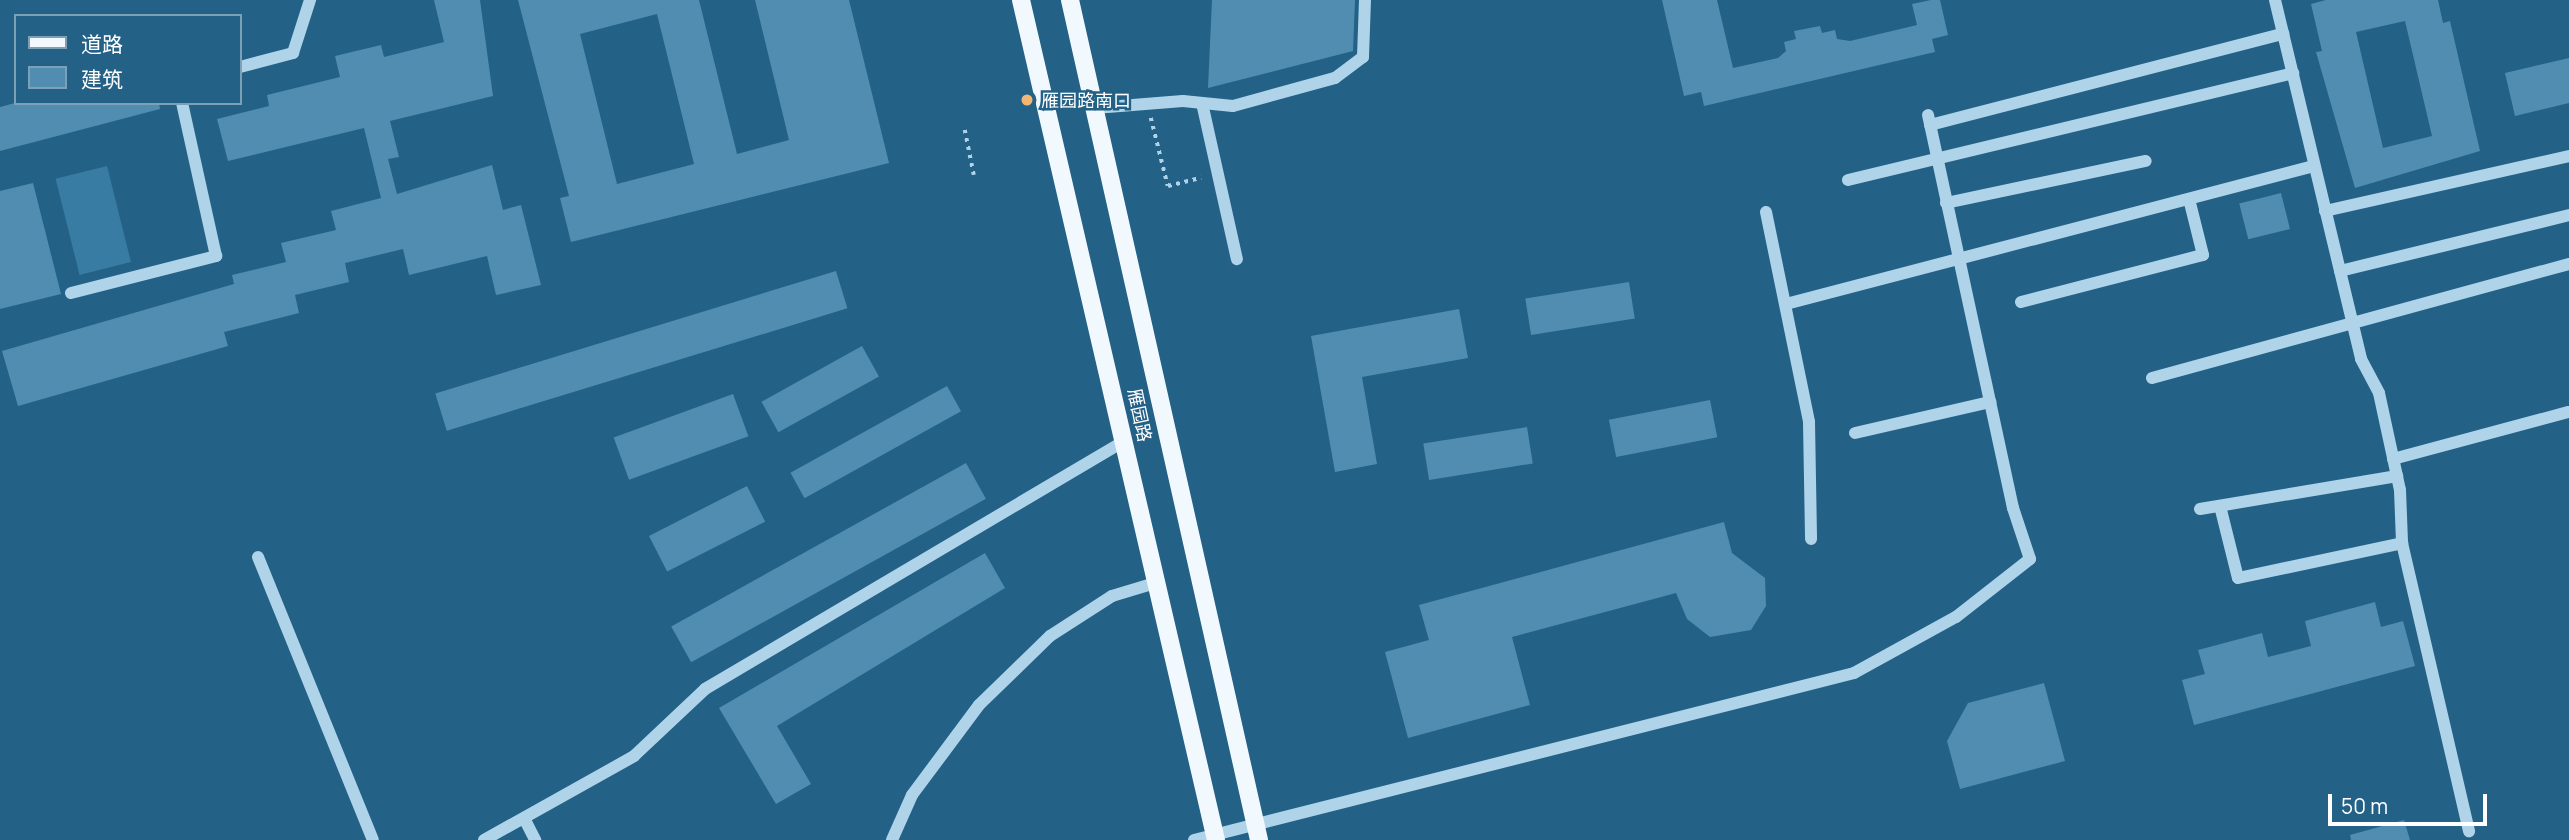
<!DOCTYPE html>
<meta charset="utf-8">
<style>
body{margin:0}
#map{position:relative;width:2569px;height:840px;overflow:hidden;background:#246187;font-family:Manrope,"Noto Sans SC",sans-serif}
div>[style]{position:absolute}
.green>*{inset:0;background:#397ca3;transform-origin:0 0}
.building>*{inset:0;background:#518db1;transform-origin:0 0}
.path>*{height:3.5px;margin-top:-1.75px;transform-origin:0;background:repeating-linear-gradient(90deg,#afd4e9 0 3.5px,transparent 0 8.5px)}
.minor>*{height:12px;margin:-6px;padding:0 6px;transform-origin:6px;border-radius:6px;background:#afd4e9}
.major>*{height:18px;margin:-9px;padding:0 9px;transform-origin:9px;border-radius:9px;background:#f2f9fe}
.dots>*{width:19px;height:19px;translate:-50% -50%;box-sizing:border-box;border:4px solid #246187;border-radius:50%}
span{translate:-50% -50%;white-space:nowrap;text-align:center;line-height:1.15;-webkit-text-stroke:5px #246187;paint-order:stroke}
.poi-label{font-size:18px;color:#fff}
.left{translate:0 -50%;text-align:left}
.street-label{font-size:18px;color:#fff}
.legend{position:absolute;left:14px;top:14px;width:228px;height:91px;box-sizing:border-box;background:#246187;border:2px solid #7ca0b7;margin:0;padding:9px 12px;list-style:none;font-size:21px;color:#fff}
.legend li{display:flex;align-items:center;gap:14px;height:35px}
.legend b{width:35px;border:2px solid #7ca0b7}
.scale{position:absolute;left:2328px;top:794px;width:159px;height:32px;box-sizing:border-box;border:4px solid #fff;border-top:0;padding-left:9px;font-size:21px;line-height:24px;white-space:nowrap;color:#fff;-webkit-text-stroke:5px #246187;paint-order:stroke}
</style>
<div id="map">
<div class="green">
<i style="left:107px;top:166px;width:99px;height:53px;rotate:76deg"></i>
</div>
<div class="building">
<i style="clip-path:polygon(434px 0,480px 0,493px 96px,390px 121px,399px 157px,388px 159px,397px 194px,492px 165px,503px 210px,521px 205px,541px 285px,496px 295px,487px 256px,409px 275px,403px 249px,345px 263px,349px 282px,295px 295px,299px 313px,224px 332px,228px 346px,18px 406px,2px 351px,234px 284px,232px 275px,286px 262px,281px 243px,336px 230px,331px 211px,381px 198px,364px 128px,228px 161px,217px 119px,269px 106px,267px 95px,340px 77px,335px 56px,381px 45px,384px 57px,444px 42px)"></i>
<i style="clip-path:polygon(evenodd,518px 0,699px 0,737px 154px,789px 140px,755px 0,849px 0,889px 163px,571px 242px,560px 198px,569px 196px,518px 0,657px 14px,694px 164px,617px 184px,580px 34px,657px 14px)"></i>
<i style="clip-path:polygon(1212px 0,1355px 0,1353px 51px,1208px 88px)"></i>
<i style="clip-path:polygon(1662px 0,1717px 0,1733px 68px,1778px 58px,1786px 51px,1784px 42px,1796px 39px,1794px 31px,1820px 26px,1822px 33px,1835px 30px,1837px 39px,1850px 41px,1917px 25px,1912px 4px,1931px 0,1940px 0,1948px 35px,1932px 39px,1935px 52px,1704px 106px,1701px 92px,1684px 96px)"></i>
<i style="clip-path:polygon(evenodd,2326px 0,2438px 0,2443px 23px,2450px 21px,2480px 151px,2355px 188px,2316px 52px,2322px 51px,2311px 4px,2326px 0,2405px 21px,2432px 136px,2383px 148px,2356px 32px,2405px 21px)"></i>
<i style="clip-path:polygon(2569px 58px,2569px 103px,2515px 116px,2505px 73px)"></i>
<i style="clip-path:polygon(15px 103px,159px 103px,160px 109px,0 151px,0 107px)"></i>
<i style="clip-path:polygon(33px 183px,61px 294px,0 309px,0 191px)"></i>
<i style="left:2281px;top:193px;width:37px;height:43px;rotate:76deg"></i>
<i style="left:836px;top:271px;width:39px;height:419px;rotate:73deg"></i>
<i style="left:1629px;top:282px;width:37px;height:105px;rotate:81deg"></i>
<i style="clip-path:polygon(1459px 309px,1468px 358px,1362px 377px,1377px 464px,1335px 472px,1311px 336px)"></i>
<i style="left:862px;top:346px;width:35px;height:115px;rotate:61deg"></i>
<i style="left:947px;top:386px;width:29px;height:179px;rotate:61deg"></i>
<i style="left:733px;top:394px;width:45px;height:127px;rotate:70deg"></i>
<i style="left:1710px;top:400px;width:38px;height:103px;rotate:79deg"></i>
<i style="left:1527px;top:427px;width:37px;height:105px;rotate:81deg"></i>
<i style="left:966px;top:463px;width:41px;height:337px;rotate:61deg"></i>
<i style="left:747px;top:486px;width:40px;height:110px;rotate:63deg"></i>
<i style="clip-path:polygon(1724px 522px,1732px 553px,1765px 578px,1766px 606px,1751px 630px,1710px 637px,1687px 619px,1676px 593px,1512px 637px,1530px 705px,1408px 738px,1385px 652px,1429px 640px,1419px 605px)"></i>
<i style="clip-path:polygon(985px 553px,1005px 588px,777px 726px,811px 784px,776px 804px,719px 708px)"></i>
<i style="clip-path:polygon(2375px 602px,2381px 627px,2403px 621px,2415px 666px,2194px 725px,2182px 680px,2205px 674px,2198px 650px,2262px 633px,2268px 657px,2292px 651px,2311px 646px,2305px 621px)"></i>
<i style="clip-path:polygon(2044px 683px,2065px 761px,1960px 789px,1947px 741px,1968px 703px)"></i>
<i style="clip-path:polygon(2404px 820px,2410px 840px,2351px 840px,2350px 835px)"></i>
</div>
<div class="path">
<i style="left:1151px;top:118px;width:70px;rotate:76deg"></i>
<i style="left:1168px;top:186px;width:34px;rotate:-14deg"></i>
<i style="left:965px;top:130px;width:46px;rotate:78.7deg"></i>
</div>
<div class="minor">
<i style="left:2275px;top:0;width:369px;rotate:76.5deg"></i>
<i style="left:2361px;top:359px;width:38px;rotate:62deg"></i>
<i style="left:2379px;top:393px;width:99px;rotate:77.8deg"></i>
<i style="left:2400px;top:490px;width:53px;rotate:87.8deg"></i>
<i style="left:2402px;top:543px;width:296px;rotate:76.9deg"></i>
<i style="left:240px;top:67px;width:55px;rotate:-14.8deg"></i>
<i style="left:293px;top:53px;width:56px;rotate:-72.2deg"></i>
<i style="left:1202px;top:103px;width:160px;rotate:77.4deg"></i>
<i style="left:1095px;top:108px;width:88px;rotate:-4.5deg"></i>
<i style="left:1183px;top:101px;width:50px;rotate:5.7deg"></i>
<i style="left:1233px;top:106px;width:106px;rotate:-15.4deg"></i>
<i style="left:1335px;top:78px;width:35px;rotate:-37deg"></i>
<i style="left:1363px;top:57px;width:57px;rotate:-88deg"></i>
<i style="left:1930px;top:125px;width:365px;rotate:-14.5deg"></i>
<i style="left:1848px;top:180px;width:458px;rotate:-13.5deg"></i>
<i style="left:1946px;top:203px;width:204px;rotate:-11.9deg"></i>
<i style="left:2325px;top:211px;width:250px;rotate:-12.7deg"></i>
<i style="left:1766px;top:212px;width:214px;rotate:78.4deg"></i>
<i style="left:1809px;top:422px;width:117px;rotate:89deg"></i>
<i style="left:2340px;top:271px;width:236px;rotate:-13.7deg"></i>
<i style="left:71px;top:293px;width:150px;rotate:-14.3deg"></i>
<i style="left:216px;top:256px;width:157px;rotate:-102.5deg"></i>
<i style="left:2021px;top:302px;width:188px;rotate:-14.5deg"></i>
<i style="left:2203px;top:255px;width:54px;rotate:-104deg"></i>
<i style="left:1786px;top:304px;width:546px;rotate:-14.65deg"></i>
<i style="left:2152px;top:378px;width:432px;rotate:-15.3deg"></i>
<i style="left:1855px;top:433px;width:139px;rotate:-12.9deg"></i>
<i style="left:2393px;top:459px;width:182px;rotate:-15deg"></i>
<i style="left:2220px;top:506px;width:74px;rotate:76deg"></i>
<i style="left:2238px;top:578px;width:168px;rotate:-12deg"></i>
<i style="left:2200px;top:509px;width:200px;rotate:-9.5deg"></i>
<i style="left:258px;top:557px;width:305px;rotate:67.9deg"></i>
<i style="left:524px;top:818px;width:25px;rotate:63deg"></i>
<i style="left:484px;top:840px;width:172px;rotate:-29.2deg"></i>
<i style="left:634px;top:756px;width:98px;rotate:-43.3deg"></i>
<i style="left:705px;top:689px;width:487px;rotate:-30.6deg"></i>
<i style="left:892px;top:840px;width:49px;rotate:-66deg"></i>
<i style="left:912px;top:795px;width:112px;rotate:-53.3deg"></i>
<i style="left:979px;top:705px;width:99px;rotate:-44.2deg"></i>
<i style="left:1050px;top:636px;width:74px;rotate:-32.8deg"></i>
<i style="left:1112px;top:596px;width:45px;rotate:-16.8deg"></i>
<i style="left:1194px;top:840px;width:681px;rotate:-14.2deg"></i>
<i style="left:1854px;top:673px;width:116px;rotate:-28.8deg"></i>
<i style="left:1956px;top:617px;width:94px;rotate:-38.1deg"></i>
<i style="left:2030px;top:559px;width:54px;rotate:-108.4deg"></i>
<i style="left:2013px;top:508px;width:402px;rotate:-102.2deg"></i>
</div>
<div class="major">
<i style="left:1021px;top:0;width:862px;rotate:76.93deg"></i>
<i style="left:1070px;top:0;width:861px;rotate:77.32deg"></i>
</div>
<div class="dots">
<i style="left:1027px;top:100px;background:#f3b773"></i>
</div>
<div class="poi-label">
<span class="left" style="left:1041px;top:100px">雁园路南口</span>
</div>
<div class="street-label">
<span style="left:1140px;top:415px;rotate:78deg">雁园路</span>
</div>
<ul class="legend">
<li><b style="height:9px;background:#f2f9fe"></b>道路</li>
<li><b style="height:19px;background:#518db1"></b>建筑</li>
</ul>
<div class="scale">50 m</div>
</div>
